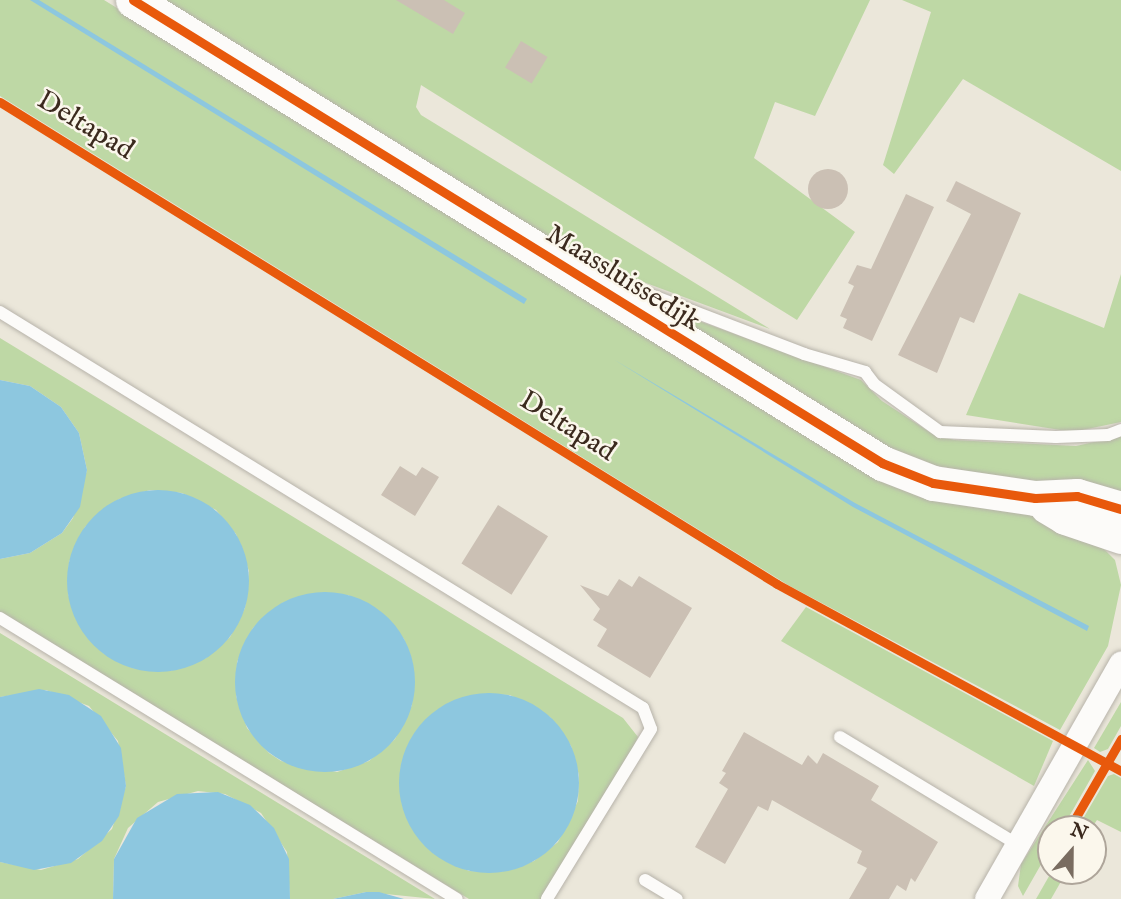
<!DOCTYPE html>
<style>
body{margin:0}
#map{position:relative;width:1121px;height:899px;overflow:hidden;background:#ebe7da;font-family:"IM FELL English",serif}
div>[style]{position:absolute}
.green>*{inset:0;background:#bed8a5}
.water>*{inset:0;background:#8dc7df}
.round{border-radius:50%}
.building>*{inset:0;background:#cbc0b4;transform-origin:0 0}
.roads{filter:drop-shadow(0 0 2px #b7b3aa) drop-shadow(0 0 2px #b7b3aa)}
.lane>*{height:12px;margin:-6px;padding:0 6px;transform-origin:6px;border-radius:6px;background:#fcfbf9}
.street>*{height:24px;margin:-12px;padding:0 12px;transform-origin:12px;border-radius:12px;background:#fcfbf9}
.secondary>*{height:35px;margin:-17.5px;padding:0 17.5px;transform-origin:17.5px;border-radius:17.5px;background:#fcfbf9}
.cycleway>*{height:9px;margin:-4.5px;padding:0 4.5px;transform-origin:4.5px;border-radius:4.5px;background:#e8590c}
span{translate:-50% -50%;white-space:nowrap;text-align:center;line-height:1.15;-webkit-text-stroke:5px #fbf7ec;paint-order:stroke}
.street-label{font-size:28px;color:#3b2a1e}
.north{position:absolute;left:1037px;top:815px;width:70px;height:70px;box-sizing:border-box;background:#fbf7ec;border:2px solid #aea59a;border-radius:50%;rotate:21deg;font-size:19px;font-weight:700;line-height:28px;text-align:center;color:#3b2a1e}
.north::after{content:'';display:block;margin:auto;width:24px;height:32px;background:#796c60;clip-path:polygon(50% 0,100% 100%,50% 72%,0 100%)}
</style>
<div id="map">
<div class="green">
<i style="clip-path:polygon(0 0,104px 0,784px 421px,993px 504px,1055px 520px,1105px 550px,1115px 560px,1121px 585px,1108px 646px,1060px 730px,788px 585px,0 96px)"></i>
<i style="clip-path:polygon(159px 0,870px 0,815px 116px,775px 102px,754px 158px,855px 232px,797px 320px,421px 85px,416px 107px,421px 115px,770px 329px,565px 253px)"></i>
<i style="clip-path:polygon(902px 0,1121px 0,1121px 171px,963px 79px,894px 174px,883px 165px,931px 12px)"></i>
<i style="clip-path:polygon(1121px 274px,1121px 422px,1073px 432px,966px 415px,1019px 293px,1104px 328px)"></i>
<i style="clip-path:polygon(655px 305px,861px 380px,882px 401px,931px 433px,954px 440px,1076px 446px,1121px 436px,1121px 500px,932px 465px,855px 435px)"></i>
<i style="clip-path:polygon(evenodd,0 338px,623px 718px,638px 737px,629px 756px,545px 899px,469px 899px,0 612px,0 559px,30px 553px,62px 533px,73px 518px,87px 470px,79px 433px,61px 407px,30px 386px,0 380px,0 338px,150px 490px,182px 493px,216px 510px,236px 534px,249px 571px,245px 608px,230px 637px,206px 658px,170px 671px,132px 668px,103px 653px,82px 629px,68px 594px,69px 562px,85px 527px,119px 499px,150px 490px,0 338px,315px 593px,348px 595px,382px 613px,404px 639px,413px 666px,412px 705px,395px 739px,369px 761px,337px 772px,281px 761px,269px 753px,247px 728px,236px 696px,237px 662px,253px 628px,282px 603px,315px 593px,0 338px,479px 694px,510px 695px,550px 717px,571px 746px,579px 775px,578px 801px,558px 842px,534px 861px,500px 872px,469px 871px,433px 853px,410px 825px,400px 791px,401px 765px,410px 741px,440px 708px,479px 694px)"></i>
<i style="clip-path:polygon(806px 607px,1053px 741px,1034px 786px,781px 641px)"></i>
<i style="clip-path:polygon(0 633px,435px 899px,366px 892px,333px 899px,290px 899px,287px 852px,261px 813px,225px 794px,198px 791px,158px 802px,128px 828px,114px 859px,113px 899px,0 899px,0 862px,41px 870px,78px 859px,112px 829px,126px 786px,118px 741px,89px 706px,46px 690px,0 697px)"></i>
<i style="clip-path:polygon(1121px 702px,1121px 726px,1108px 749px,1100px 752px,1094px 748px)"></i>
<i style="clip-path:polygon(1088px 760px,1095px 771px,1062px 829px,1051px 829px,1051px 847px,1023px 896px,1018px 886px,1021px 864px)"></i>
<i style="clip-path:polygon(1114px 774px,1121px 778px,1121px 832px,1097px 820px,1091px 829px,1077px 829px,1108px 776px)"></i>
<i style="clip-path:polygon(1052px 871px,1067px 871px,1051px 899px,1036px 899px)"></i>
</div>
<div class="water">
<i style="clip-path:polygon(30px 0,39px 0,527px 299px,524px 304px)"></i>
<i style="clip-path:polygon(613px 359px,855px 503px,1089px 626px,1087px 631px,853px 507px)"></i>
<i style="clip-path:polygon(0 380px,30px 386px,61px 407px,79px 433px,87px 470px,80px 507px,62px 533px,30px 553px,0 559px)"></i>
<i class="round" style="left:67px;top:490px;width:182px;height:182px"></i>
<i class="round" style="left:235px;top:592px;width:180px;height:180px"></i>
<i style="clip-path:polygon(39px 689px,69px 695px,101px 716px,121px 748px,126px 786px,119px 816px,102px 841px,71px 863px,34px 870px,0 862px,0 697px)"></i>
<i class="round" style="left:399px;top:693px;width:180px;height:180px"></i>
<i style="clip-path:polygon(218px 792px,250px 805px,274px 828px,289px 859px,290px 899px,113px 899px,114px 859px,137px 818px,177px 794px)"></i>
<i style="clip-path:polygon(366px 892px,379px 892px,404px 899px,333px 899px)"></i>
</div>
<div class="building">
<i style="clip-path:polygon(396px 0,444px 0,465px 13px,453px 34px)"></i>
<i style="left:521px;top:41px;width:31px;height:31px;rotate:31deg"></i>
<i class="round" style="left:808px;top:169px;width:40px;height:40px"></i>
<i style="clip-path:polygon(956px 181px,1021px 213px,974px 323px,960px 317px,937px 373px,898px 355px,971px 214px,946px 201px)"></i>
<i style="clip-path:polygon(906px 194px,934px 207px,872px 341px,843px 328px,847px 319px,840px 316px,854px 286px,848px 283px,857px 265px,871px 269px)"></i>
<i style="clip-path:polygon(400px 466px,416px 476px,422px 467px,439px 477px,415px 516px,381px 495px)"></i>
<i style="left:498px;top:505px;width:59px;height:69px;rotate:32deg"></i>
<i style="clip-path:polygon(639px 576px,692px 608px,650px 678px,597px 646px,607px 629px,593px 620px,600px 609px,580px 585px,608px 596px,619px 579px,632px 587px)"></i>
<i style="clip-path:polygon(744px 732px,802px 765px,808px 755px,817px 764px,823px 753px,879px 786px,871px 800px,938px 842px,915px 882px,911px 878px,906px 891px,897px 885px,889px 899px,849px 899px,867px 868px,857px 863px,862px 851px,772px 800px,768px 811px,758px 806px,725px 864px,695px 847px,728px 789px,719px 783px,726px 773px,722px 771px)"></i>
</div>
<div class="roads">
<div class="lane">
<i style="left:609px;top:279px;width:209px;rotate:21deg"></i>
<i style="left:804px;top:354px;width:64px;rotate:16.4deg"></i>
<i style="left:865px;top:372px;width:15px;rotate:53deg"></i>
<i style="left:874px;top:384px;width:82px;rotate:36deg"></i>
<i style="left:940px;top:432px;width:116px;rotate:2.5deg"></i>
<i style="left:1056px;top:437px;width:52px;rotate:-2.2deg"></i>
<i style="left:1108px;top:435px;width:14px;rotate:-21deg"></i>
<i style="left:0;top:312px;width:755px;rotate:31.63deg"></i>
<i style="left:643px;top:708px;width:22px;rotate:69deg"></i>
<i style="left:651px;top:729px;width:199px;rotate:121.5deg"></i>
<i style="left:0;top:618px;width:536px;rotate:31.59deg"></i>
<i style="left:840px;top:737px;width:208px;rotate:31.2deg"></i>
<i style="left:645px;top:880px;width:37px;rotate:31deg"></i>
</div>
<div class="street">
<i style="left:987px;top:899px;width:271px;rotate:-60.3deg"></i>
</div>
<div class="secondary">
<i style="left:133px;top:0;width:881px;rotate:31.72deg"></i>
<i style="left:882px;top:463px;width:55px;rotate:21.4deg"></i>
<i style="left:933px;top:483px;width:103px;rotate:8.4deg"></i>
<i style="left:1035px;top:498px;width:42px;rotate:-2.7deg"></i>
<i style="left:1077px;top:496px;width:46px;rotate:16.5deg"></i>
<i style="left:1047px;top:506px;width:21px;rotate:31deg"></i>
<i style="left:1065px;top:517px;width:59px;rotate:18.7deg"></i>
</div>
</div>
<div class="cycleway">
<i style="left:133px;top:0;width:881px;rotate:31.72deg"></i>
<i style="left:882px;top:463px;width:55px;rotate:21.4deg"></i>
<i style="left:933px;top:483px;width:103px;rotate:8.4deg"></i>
<i style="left:1035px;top:498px;width:42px;rotate:-2.7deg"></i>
<i style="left:1077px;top:496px;width:46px;rotate:16.5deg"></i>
<i style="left:0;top:102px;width:914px;rotate:31.81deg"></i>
<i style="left:777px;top:584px;width:392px;rotate:28.5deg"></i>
<i style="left:1069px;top:829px;width:104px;rotate:-60deg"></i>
</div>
<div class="street-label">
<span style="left:85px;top:126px;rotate:31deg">Deltapad</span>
<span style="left:623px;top:279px;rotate:32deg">Maassluissedijk</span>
<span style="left:567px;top:427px;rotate:32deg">Deltapad</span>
</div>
<div class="north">N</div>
</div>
